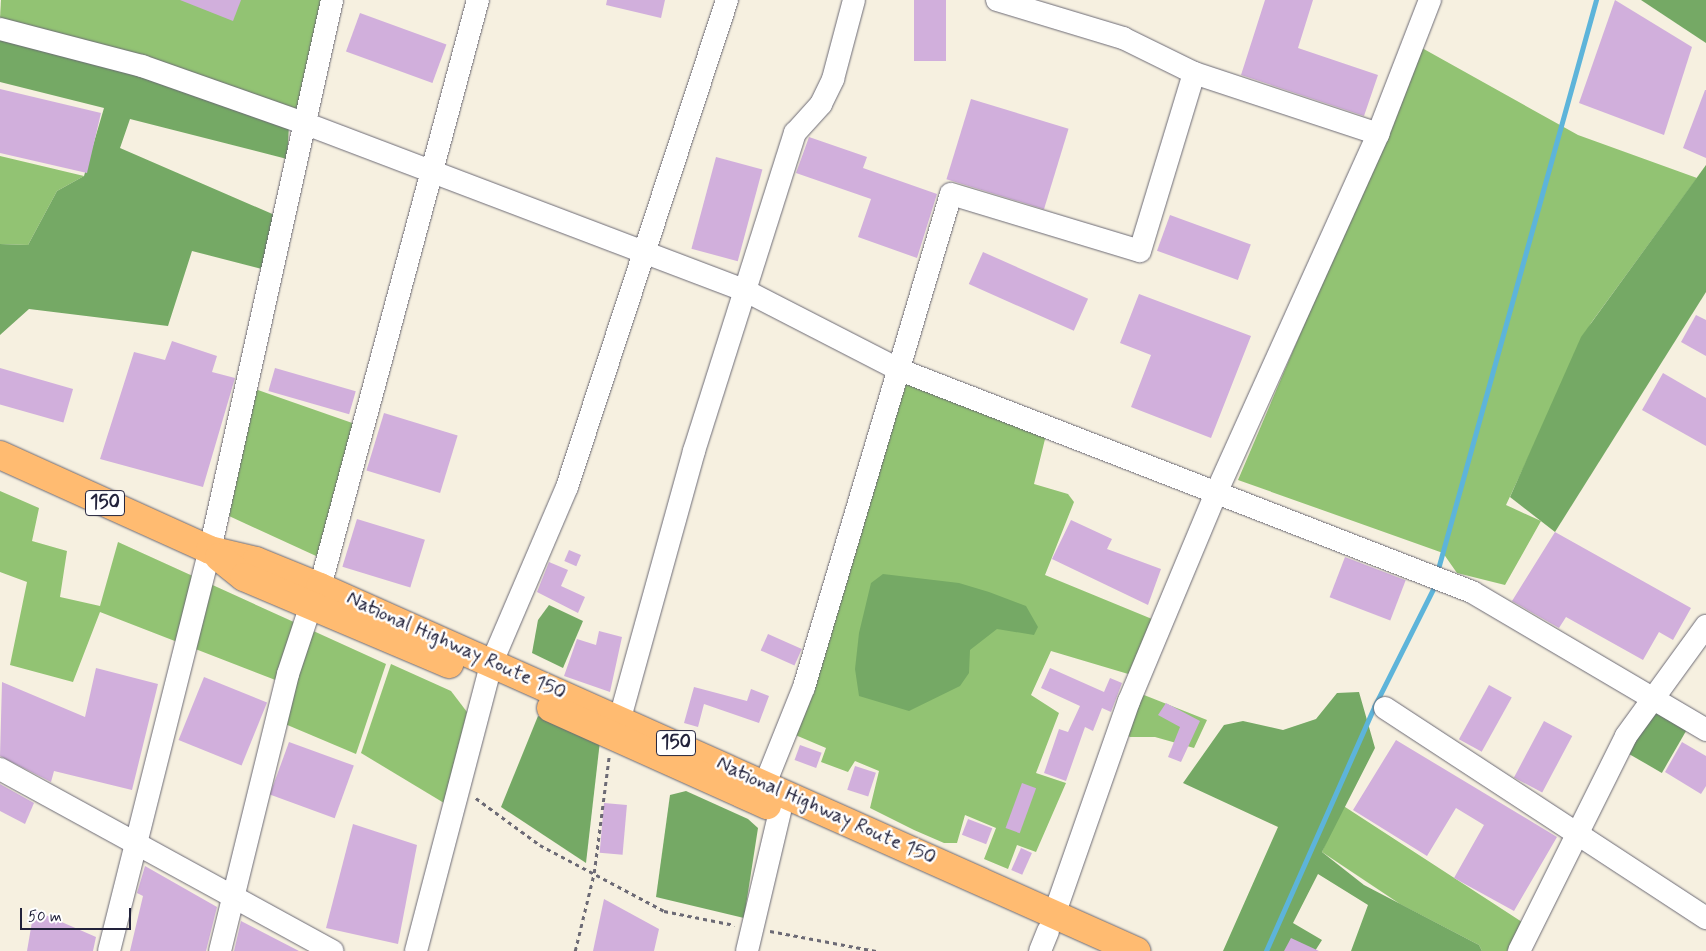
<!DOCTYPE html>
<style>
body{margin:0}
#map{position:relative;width:1706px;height:951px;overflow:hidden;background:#f6f0e0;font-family:Mynerve,sans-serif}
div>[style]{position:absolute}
.green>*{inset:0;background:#92c373}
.forest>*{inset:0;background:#75a965;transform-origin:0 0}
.stream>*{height:4.5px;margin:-2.25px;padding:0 2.25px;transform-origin:2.25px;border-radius:2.25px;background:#5db4da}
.building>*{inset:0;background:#d1afdc;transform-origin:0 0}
.path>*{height:2.5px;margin-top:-1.25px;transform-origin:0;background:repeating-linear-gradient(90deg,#6c6a75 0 4px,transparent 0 8px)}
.roads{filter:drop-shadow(0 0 1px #6c6a75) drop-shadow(0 0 1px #6c6a75)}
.minor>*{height:22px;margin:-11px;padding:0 11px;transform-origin:11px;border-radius:11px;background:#fff}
.highway>*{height:28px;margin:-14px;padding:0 14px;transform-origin:14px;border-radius:14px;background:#ffbb71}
span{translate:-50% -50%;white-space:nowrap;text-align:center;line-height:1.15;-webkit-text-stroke:5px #fff;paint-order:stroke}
.shield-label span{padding:1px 4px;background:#fff;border:1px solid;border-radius:4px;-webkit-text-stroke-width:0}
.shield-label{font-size:19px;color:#22223b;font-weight:700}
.street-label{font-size:20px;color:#22223b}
.scale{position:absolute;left:20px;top:908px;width:111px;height:22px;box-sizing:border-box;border:2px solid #22223b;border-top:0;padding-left:6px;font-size:15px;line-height:18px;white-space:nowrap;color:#22223b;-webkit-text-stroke:4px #fff;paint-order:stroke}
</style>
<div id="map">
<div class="green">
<i style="clip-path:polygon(1px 0,325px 0,299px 110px,0 18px)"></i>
<i style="clip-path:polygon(1422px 48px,1578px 135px,1697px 178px,1591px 323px,1506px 505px,1541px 521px,1505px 585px,1457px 573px,1443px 553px,1238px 480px)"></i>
<i style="clip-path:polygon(0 156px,84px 176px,57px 191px,28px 245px,0 244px)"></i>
<i style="clip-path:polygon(907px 381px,1046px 435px,1034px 484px,1068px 494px,1074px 502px,1045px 575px,1152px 619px,1135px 676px,1051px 651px,1031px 695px,1059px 713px,1036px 773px,1066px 783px,1036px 852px,1017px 845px,1008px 869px,984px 859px,996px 828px,965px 815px,957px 843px,944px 843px,914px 830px,870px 808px,879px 771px,855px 761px,848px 772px,821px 762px,826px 748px,793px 734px)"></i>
<i style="clip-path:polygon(255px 389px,358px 425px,327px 561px,229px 516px)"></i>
<i style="clip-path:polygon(0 491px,39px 508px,32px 541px,67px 551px,60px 597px,100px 606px,118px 542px,296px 623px,278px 681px,100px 612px,73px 682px,10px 665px,27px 582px,0 572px)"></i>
<i style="clip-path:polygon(309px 629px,386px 664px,356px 754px,285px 724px)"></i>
<i style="clip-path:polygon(391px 664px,451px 691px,467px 712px,444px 803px,361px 753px)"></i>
<i style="clip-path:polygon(1139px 693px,1207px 720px,1194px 748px,1155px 737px,1130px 737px,1123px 732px)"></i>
<i style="clip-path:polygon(1342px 805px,1522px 922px,1507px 951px,1482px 951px,1479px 945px,1400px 904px,1322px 852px)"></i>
</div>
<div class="forest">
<i style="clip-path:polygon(1641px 0,1706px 0,1706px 43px)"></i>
<i style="clip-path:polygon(0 34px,136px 70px,289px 126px,287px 159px,130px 119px,120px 148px,277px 216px,266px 270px,192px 251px,168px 326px,29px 309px,0 335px,0 244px,28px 245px,57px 191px,84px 176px,104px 108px,0 82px)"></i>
<i style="clip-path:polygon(1706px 165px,1706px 292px,1555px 532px,1510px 497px,1581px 337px)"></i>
<i style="clip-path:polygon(883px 574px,959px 583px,989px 592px,1026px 606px,1038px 627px,1034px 635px,997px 629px,970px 650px,969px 673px,960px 686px,909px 711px,859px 696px,855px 669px,859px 633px,871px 583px)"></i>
<i style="clip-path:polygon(549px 605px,583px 621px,563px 668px,532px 653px,538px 620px)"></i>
<i style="clip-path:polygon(1359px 692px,1375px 748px,1322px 852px,1364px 885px,1479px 945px,1482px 951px,1351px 951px,1368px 905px,1318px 874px,1293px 923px,1322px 940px,1315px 951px,1223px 951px,1278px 827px,1183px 783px,1224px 725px,1243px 721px,1283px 730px,1316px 719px,1337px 693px)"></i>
<i style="left:1652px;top:706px;width:42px;height:53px;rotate:30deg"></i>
<i style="clip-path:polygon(538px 716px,600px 741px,586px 863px,501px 807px)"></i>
<i style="clip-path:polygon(686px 791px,748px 819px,758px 828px,744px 918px,656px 897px,670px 795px)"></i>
</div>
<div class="stream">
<i style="left:1438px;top:569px;width:591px;rotate:-74.48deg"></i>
<i style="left:1266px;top:951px;width:267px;rotate:-66.1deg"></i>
<i style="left:1374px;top:707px;width:134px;rotate:-63.4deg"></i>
</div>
<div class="building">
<i style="clip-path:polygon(180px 0,241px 0,233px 21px)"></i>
<i style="clip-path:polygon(607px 0,665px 0,661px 18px,606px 5px)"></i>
<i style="left:914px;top:0;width:32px;height:61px"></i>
<i style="clip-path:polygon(1265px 0,1313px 0,1298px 48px,1378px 75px,1364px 116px,1241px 75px)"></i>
<i style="clip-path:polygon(1615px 0,1692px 47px,1664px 135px,1579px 103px)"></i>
<i style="left:360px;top:13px;width:92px;height:41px;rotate:20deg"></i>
<i style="clip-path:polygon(0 89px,101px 113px,87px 173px,0 153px)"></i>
<i style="clip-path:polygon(1705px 90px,1706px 90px,1706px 158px,1683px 148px)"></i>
<i style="left:971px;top:99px;width:102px;height:84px;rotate:17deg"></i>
<i style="clip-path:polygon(809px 137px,867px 157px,863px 168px,937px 194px,917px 258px,858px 237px,871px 199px,796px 173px)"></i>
<i style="left:716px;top:157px;width:48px;height:95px;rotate:15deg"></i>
<i style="left:1170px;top:215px;width:86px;height:38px;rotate:20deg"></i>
<i style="left:983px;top:252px;width:115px;height:35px;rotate:24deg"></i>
<i style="clip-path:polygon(1139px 294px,1251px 336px,1211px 438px,1131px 407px,1151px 355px,1120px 343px)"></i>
<i style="clip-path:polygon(1696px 315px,1706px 320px,1706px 356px,1681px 342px)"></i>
<i style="clip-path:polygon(172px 341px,217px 356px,212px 372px,235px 378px,203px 487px,100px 459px,134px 352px,165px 360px)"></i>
<i style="left:0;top:368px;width:76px;height:35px;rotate:16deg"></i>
<i style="left:275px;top:368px;width:84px;height:24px;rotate:16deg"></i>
<i style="clip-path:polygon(1663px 373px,1706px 398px,1706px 446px,1642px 410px)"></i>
<i style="left:384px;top:413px;width:77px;height:60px;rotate:17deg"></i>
<i style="left:357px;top:519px;width:71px;height:50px;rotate:17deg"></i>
<i style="clip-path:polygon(1071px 520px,1112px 539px,1107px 549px,1161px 569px,1148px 605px,1052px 559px)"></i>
<i style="clip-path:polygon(1555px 532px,1691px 608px,1673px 640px,1659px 632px,1643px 660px,1566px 617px,1559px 628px,1512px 601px)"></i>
<i style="left:569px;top:550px;width:13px;height:12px;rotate:23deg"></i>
<i style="left:1345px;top:557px;width:65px;height:43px;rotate:21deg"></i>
<i style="clip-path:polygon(549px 562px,568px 570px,561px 586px,585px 597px,578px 613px,537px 592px)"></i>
<i style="clip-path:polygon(599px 631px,622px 637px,610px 692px,564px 676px,577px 639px,596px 645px)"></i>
<i style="left:768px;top:634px;width:37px;height:18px;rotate:24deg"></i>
<i style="clip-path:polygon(96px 668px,158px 684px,132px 790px,54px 771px,51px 782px,0 756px,2px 682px,85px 717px)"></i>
<i style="clip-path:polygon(1050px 668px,1104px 692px,1110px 678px,1122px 683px,1111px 712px,1102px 708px,1093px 731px,1085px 727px,1066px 781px,1044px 773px,1059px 729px,1068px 732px,1080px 706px,1041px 688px)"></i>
<i style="left:204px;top:677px;width:68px;height:68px;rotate:22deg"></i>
<i style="left:1489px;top:685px;width:26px;height:62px;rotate:29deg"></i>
<i style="clip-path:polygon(694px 687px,747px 701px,751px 689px,769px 696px,759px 723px,704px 704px,698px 727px,684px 723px)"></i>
<i style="clip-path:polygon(1166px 703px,1200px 721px,1181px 762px,1168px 757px,1180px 727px,1158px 715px)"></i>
<i style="left:1544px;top:721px;width:32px;height:64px;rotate:28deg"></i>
<i style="clip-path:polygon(1396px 740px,1557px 837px,1514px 911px,1454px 878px,1484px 825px,1456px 808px,1427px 856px,1353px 810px)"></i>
<i style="left:289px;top:742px;width:69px;height:56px;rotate:20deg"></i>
<i style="clip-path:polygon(1682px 742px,1706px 756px,1706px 786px,1701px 794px,1665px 772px)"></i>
<i style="left:800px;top:745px;width:23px;height:16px;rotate:20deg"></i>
<i style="left:855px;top:766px;width:22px;height:25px;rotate:18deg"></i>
<i style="left:1022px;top:783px;width:15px;height:48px;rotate:20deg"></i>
<i style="clip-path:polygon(0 784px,34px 803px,25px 824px,0 811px)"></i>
<i style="left:604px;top:803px;width:23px;height:50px;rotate:5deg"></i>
<i style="left:968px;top:819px;width:26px;height:17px;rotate:21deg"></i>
<i style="clip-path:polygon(353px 824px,417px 845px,398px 944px,326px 928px)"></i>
<i style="left:1021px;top:848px;width:12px;height:24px;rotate:24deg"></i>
<i style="clip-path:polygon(145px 866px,217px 907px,206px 951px,130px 951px,143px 896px,137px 893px)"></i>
<i style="clip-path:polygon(604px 899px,659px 929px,654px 951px,593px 951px)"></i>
<i style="clip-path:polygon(34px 910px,96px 937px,93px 951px,27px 951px)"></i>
<i style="clip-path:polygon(241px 921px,299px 951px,234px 951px)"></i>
<i style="clip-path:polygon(1291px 938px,1319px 951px,1284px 951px)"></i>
</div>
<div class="path">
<i style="left:476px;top:798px;width:79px;rotate:36.3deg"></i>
<i style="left:540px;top:845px;width:140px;rotate:28deg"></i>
<i style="left:664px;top:911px;width:72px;rotate:11.2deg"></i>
<i style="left:770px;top:931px;width:108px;rotate:10.7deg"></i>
<i style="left:575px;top:951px;width:80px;rotate:-76.3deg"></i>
<i style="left:594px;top:873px;width:118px;rotate:-82.7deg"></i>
</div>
<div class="roads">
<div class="minor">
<i style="left:997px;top:0;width:132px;rotate:16.8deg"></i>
<i style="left:1123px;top:38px;width:79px;rotate:26.2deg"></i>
<i style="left:1194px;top:73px;width:194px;rotate:18.3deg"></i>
<i style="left:0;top:29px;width:147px;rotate:14.6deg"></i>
<i style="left:142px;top:66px;width:172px;rotate:19.4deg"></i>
<i style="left:304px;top:123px;width:473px;rotate:20.8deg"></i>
<i style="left:746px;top:291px;width:173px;rotate:27.2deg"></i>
<i style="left:900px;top:370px;width:614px;rotate:21.21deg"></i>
<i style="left:1472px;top:592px;width:272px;rotate:30.5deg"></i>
<i style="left:320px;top:587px;width:608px;rotate:-74.94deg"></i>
<i style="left:1385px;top:708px;width:384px;rotate:33.2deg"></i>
<i style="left:620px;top:718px;width:277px;rotate:-74.5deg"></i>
<i style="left:694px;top:451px;width:334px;rotate:-72.4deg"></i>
<i style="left:795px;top:133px;width:39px;rotate:-48deg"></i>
<i style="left:821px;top:104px;width:28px;rotate:-64deg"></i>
<i style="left:833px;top:79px;width:82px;rotate:-75.1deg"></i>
<i style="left:0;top:769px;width:379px;rotate:28.7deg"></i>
<i style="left:765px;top:784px;width:105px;rotate:-68.1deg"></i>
<i style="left:804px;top:687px;width:514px;rotate:-73.4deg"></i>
<i style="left:951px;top:194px;width:197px;rotate:16.8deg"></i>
<i style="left:1140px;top:251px;width:186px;rotate:-73.1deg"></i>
<i style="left:1054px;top:915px;width:227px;rotate:-70.7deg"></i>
<i style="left:1129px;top:701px;width:228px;rotate:-67.3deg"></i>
<i style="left:1217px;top:491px;width:392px;rotate:-65.7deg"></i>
<i style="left:1378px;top:134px;width:144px;rotate:-68.8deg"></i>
<i style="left:109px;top:951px;width:414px;rotate:-75.9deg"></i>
<i style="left:210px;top:550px;width:563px;rotate:-77.49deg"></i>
<i style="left:220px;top:951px;width:285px;rotate:-76.2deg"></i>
<i style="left:288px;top:674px;width:73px;rotate:-71.6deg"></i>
<i style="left:416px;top:951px;width:299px;rotate:-75.3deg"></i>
<i style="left:492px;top:662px;width:190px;rotate:-66.8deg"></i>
<i style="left:567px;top:487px;width:513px;rotate:-71.81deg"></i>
<i style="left:747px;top:951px;width:144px;rotate:-76.7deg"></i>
<i style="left:1040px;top:951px;width:22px;rotate:-68deg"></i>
<i style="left:1519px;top:951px;width:240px;rotate:-63.5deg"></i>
<i style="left:1626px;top:736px;width:136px;rotate:-54deg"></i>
</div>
<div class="highway">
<i style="left:0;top:455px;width:230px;rotate:24.3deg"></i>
<i style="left:210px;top:550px;width:47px;rotate:13.4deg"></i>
<i style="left:256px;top:561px;width:69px;rotate:22.1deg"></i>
<i style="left:320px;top:587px;width:894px;rotate:24.04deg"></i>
<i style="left:219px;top:557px;width:32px;rotate:39deg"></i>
<i style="left:244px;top:577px;width:223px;rotate:23deg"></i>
<i style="left:551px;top:708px;width:237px;rotate:24.2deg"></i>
</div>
</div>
<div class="shield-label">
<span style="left:105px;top:503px">150</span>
<span style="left:676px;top:743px">150</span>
</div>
<div class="street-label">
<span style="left:456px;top:646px;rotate:24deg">National Highway Route 150</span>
<span style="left:826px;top:811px;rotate:24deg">National Highway Route 150</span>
</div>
<div class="scale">50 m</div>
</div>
